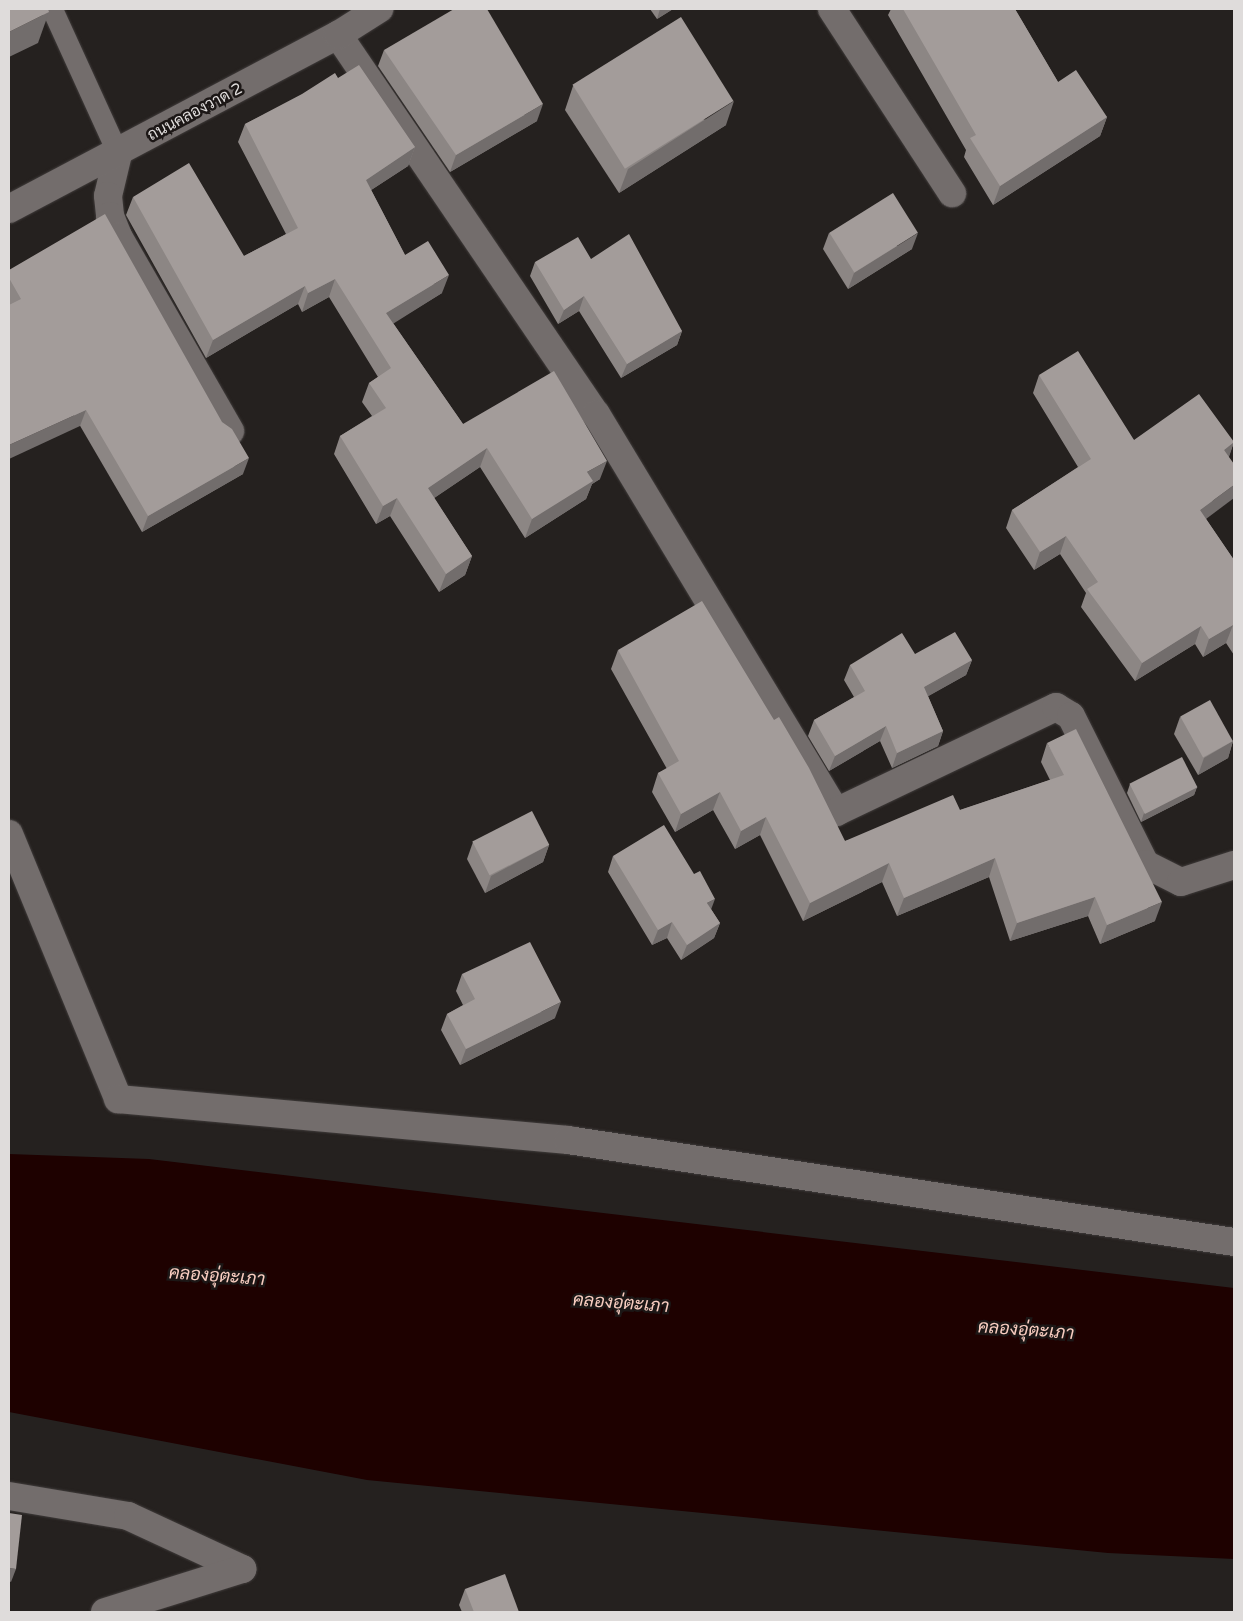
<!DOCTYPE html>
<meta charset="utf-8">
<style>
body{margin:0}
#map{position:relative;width:1243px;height:1621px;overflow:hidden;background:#25211f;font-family:"Varela Round",Sarabun,sans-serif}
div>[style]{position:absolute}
.water>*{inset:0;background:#1e0100}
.roads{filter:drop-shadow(0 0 1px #403c3b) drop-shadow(0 0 1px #403c3b)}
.service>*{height:21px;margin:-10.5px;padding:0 10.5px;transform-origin:10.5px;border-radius:10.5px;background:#736d6c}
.minor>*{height:28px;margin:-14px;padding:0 14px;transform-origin:14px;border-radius:14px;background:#736d6c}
.tertiary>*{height:28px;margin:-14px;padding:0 14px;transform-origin:14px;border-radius:14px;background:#736d6c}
.wall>*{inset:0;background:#8c8684}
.shaded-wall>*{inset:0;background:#726d6c}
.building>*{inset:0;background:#a39c9a;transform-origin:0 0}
span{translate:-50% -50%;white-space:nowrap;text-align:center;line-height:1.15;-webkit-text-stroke:5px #1c1716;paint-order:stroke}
.street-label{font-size:16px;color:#dfdcdb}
.water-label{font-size:18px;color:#f8cdc0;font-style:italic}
.frame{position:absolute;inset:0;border:10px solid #dfdcdb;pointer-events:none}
</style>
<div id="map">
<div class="water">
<i style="clip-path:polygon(9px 1154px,149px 1159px,1234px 1288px,1234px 1559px,1108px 1553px,367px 1480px,9px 1412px)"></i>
</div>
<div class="roads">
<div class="service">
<i style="left:52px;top:9px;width:159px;rotate:65.5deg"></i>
</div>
<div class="minor">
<i style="left:832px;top:9px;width:220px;rotate:56.9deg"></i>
<i style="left:338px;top:35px;width:458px;rotate:55.8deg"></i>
<i style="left:596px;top:414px;width:465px;rotate:58.9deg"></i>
<i style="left:836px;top:812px;width:244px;rotate:-25.5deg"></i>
<i style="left:1056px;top:707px;width:17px;rotate:31deg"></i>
<i style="left:1071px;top:716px;width:165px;rotate:63.4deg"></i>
<i style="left:1145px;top:864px;width:40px;rotate:26.6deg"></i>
<i style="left:1181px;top:882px;width:56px;rotate:-17.8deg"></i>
<i style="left:118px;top:154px;width:43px;rotate:103.4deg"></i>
<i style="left:108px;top:196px;width:20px;rotate:84deg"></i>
<i style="left:110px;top:216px;width:22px;rotate:68deg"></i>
<i style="left:118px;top:236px;width:225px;rotate:60.1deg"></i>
<i style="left:9px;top:834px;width:287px;rotate:67.6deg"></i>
<i style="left:118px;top:1099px;width:452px;rotate:5.2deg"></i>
<i style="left:568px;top:1140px;width:674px;rotate:8.71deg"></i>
<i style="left:9px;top:1496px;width:121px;rotate:9.5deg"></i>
<i style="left:128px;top:1516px;width:126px;rotate:24.9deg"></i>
<i style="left:105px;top:1612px;width:144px;rotate:-17.4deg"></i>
</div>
<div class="tertiary">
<i style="left:9px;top:209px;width:372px;rotate:-27.9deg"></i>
<i style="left:338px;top:35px;width:49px;rotate:-32.4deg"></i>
</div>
</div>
<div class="wall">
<i style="clip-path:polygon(650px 9px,673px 9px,657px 19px)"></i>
<i style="clip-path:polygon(891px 9px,1015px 9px,1058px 82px,1107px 117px,1100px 136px,993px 205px,964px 157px,966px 150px,888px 15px)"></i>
<i style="clip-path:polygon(384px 50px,537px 121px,450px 172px,378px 66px)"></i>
<i style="clip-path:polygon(338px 78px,415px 147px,408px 166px,371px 190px,405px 255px,442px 293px,393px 323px,463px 424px,600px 479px,592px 484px,586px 499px,525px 538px,480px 467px,434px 498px,472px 556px,465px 575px,439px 592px,390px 516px,376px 524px,334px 454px,340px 436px,372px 416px,362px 402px,369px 383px,378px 377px,329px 297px,302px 312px,298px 304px,206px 358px,126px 215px,133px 197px,244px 256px,286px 234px,238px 142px,245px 124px)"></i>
<i style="clip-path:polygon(573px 86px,726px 125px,619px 193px,565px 110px)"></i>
<i style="clip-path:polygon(829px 233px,912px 249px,848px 289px,823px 249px)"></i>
<i style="clip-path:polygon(591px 259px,682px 331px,677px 345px,621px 378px,579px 311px,558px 324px,530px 276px,535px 262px)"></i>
<i style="clip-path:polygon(9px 270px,243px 474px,142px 532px,9px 304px)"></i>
<i style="clip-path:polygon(1039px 375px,1134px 440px,1234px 442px,1206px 519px,1234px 560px,1234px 655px,1226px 643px,1203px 657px,1195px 644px,1135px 681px,1081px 607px,1086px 593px,1060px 554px,1034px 570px,1006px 528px,1012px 510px,1078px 467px,1033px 393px)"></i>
<i style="clip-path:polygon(618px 650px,845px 841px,960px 810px,1050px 780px,1041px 762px,1047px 743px,1155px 921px,1100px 944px,1088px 916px,1010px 941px,989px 877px,897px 916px,882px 882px,803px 921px,760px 835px,735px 849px,713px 810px,675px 832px,652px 792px,658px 773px,667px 769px,611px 669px)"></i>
<i style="clip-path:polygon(915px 654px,972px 660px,966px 675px,928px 696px,943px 731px,938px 746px,892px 768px,880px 741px,829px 771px,808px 736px,814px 720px,854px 697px,844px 680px,850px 665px)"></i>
<i style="clip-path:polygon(1180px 717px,1233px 741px,1228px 758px,1198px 775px,1174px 734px)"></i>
<i style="clip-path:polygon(1130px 784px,1197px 787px,1194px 795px,1141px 822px,1127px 793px)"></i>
<i style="clip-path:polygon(473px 842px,549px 845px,543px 862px,485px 893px,467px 859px)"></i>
<i style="clip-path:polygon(613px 856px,711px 909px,720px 923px,714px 938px,681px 960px,667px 938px,652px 945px,608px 872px)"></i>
<i style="clip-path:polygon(462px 974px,555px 1018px,460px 1065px,441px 1030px,447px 1014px,463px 1005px,456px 991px)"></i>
<i style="clip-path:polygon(465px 1589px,519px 1612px,462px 1612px,459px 1605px)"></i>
</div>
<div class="shaded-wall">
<i style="clip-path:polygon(660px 9px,673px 9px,657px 19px)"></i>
<i style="clip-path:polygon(49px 12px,38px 43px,9px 57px,9px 32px)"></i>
<i style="clip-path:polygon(734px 101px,726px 125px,619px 193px,628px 169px)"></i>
<i style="clip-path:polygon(543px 104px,537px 121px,450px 172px,456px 155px)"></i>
<i style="clip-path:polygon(1107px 117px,1100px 136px,993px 205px,1000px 186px)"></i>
<i style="clip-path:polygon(415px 147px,408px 166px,359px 198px,366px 180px)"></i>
<i style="clip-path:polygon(918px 233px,912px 249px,848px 289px,854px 273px)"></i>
<i style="clip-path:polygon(449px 275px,442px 293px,380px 332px,386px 313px)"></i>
<i style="clip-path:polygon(335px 279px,329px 297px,302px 312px,308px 293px)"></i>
<i style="clip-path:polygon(305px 286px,298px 304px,206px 358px,213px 340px)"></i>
<i style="clip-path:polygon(584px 296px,579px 311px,558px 324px,564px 310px)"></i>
<i style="clip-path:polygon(682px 331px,677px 345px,621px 378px,627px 364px)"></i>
<i style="clip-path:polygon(86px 410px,80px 426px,9px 459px,9px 445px)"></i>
<i style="clip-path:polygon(1234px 442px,1228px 460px,1224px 450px)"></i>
<i style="clip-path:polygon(487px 448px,480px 467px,421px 507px,428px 488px)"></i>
<i style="clip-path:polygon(249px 458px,243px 474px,142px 532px,148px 516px)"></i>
<i style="clip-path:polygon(607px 461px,600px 479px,592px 484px,586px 499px,525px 538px,532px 519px,587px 472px)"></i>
<i style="clip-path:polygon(1234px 485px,1234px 498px,1194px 528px,1200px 510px)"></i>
<i style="clip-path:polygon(397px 498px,390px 516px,376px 524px,383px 506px)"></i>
<i style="clip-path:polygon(1066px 536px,1060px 554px,1034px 570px,1040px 552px)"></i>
<i style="clip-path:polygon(472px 556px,465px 575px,439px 592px,446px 574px)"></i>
<i style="clip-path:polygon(1233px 625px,1226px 643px,1203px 657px,1209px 639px)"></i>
<i style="clip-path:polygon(1201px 626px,1195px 644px,1135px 681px,1142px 663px)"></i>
<i style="clip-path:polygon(972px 660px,966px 675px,918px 702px,924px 687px)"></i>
<i style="clip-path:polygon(886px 726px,880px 741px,829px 771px,835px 756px)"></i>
<i style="clip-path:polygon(943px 731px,938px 746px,892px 768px,897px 753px)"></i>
<i style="clip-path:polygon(1233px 741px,1228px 758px,1198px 775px,1204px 758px)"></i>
<i style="clip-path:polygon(1197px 787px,1194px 795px,1141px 822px,1144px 813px)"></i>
<i style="clip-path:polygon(720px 792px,713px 810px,675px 832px,681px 814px)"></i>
<i style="clip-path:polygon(766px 817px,760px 835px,735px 849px,741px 831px)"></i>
<i style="clip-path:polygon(549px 845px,543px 862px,485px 893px,491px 876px)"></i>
<i style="clip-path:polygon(995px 858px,989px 877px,897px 916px,904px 898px)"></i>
<i style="clip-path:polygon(889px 863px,882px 882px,803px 921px,810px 903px)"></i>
<i style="clip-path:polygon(1095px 897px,1088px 916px,1010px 941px,1017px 923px)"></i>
<i style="clip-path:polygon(715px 899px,709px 915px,707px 903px)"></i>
<i style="clip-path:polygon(1162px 902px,1155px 921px,1100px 944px,1107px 925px)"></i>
<i style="clip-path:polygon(672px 922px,667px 938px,652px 945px,658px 930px)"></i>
<i style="clip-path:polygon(720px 923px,714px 938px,681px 960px,687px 945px)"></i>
<i style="clip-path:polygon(561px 1002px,555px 1018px,460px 1065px,466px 1049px)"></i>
<i style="clip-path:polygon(9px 1568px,16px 1569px,11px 1582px,9px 1581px)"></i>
</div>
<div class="building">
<i style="clip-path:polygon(9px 9px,48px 9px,49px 12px,9px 32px)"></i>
<i style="clip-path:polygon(454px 9px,487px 9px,543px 104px,456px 155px,384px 50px)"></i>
<i style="clip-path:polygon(903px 9px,1015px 9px,1058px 82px,1076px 70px,1107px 117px,1000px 186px,970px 138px,976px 135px)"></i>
<i style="left:681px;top:17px;width:99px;height:128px;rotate:58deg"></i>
<i style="clip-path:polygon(359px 65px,415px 147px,366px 180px,405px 255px,428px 241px,449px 275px,386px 313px,463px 424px,554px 371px,607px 461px,587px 472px,593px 481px,532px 519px,487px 448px,428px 488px,472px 556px,446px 574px,397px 498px,383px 506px,340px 436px,386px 408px,369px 383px,391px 368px,335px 279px,308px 293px,305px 286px,213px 340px,133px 197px,189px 163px,244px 256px,298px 228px,245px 124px,302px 94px,335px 73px,338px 78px)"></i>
<i style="left:893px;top:193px;width:47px;height:75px;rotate:58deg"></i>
<i style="clip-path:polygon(105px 214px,222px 422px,232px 429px,249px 458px,148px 516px,86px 410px,9px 445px,9px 305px,21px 299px,9px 278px,9px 270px)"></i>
<i style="clip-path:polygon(629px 234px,682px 331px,627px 364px,584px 296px,564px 310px,535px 262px,578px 237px,591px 259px)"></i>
<i style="clip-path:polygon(1078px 351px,1134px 440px,1199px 394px,1234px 442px,1224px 450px,1234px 464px,1234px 485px,1200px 510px,1234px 560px,1234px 627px,1233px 625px,1209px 639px,1201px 626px,1142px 663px,1087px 589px,1098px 582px,1066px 536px,1040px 552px,1012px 510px,1091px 459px,1039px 375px)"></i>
<i style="clip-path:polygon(702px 601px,774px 720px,779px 717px,809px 768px,845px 841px,953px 795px,960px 810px,1064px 775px,1047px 743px,1076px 729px,1162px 902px,1107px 925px,1095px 897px,1017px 923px,995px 858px,904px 898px,889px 863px,810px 903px,766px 817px,741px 831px,720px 792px,681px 814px,658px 773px,679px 761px,618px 650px)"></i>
<i style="clip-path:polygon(955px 632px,972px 660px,924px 687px,943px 731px,897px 753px,886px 726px,835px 756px,814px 720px,865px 691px,850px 665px,902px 633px,915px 654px)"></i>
<i style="left:1210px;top:700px;width:47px;height:34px;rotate:61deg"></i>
<i style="left:1182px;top:757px;width:34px;height:59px;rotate:63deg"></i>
<i style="left:532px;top:811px;width:38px;height:67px;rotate:63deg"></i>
<i style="clip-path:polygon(664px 825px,694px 874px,700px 871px,715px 899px,707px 903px,720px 923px,687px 945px,672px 922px,658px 930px,613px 856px)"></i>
<i style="clip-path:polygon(530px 942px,561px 1002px,466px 1049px,447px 1014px,475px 999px,462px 974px)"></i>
<i style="clip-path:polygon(9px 1513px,22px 1515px,16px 1569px,9px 1568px)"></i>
<i style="clip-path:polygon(505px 1574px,519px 1612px,474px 1612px,465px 1589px)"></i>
</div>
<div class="street-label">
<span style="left:195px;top:112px;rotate:-28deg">ถนนคลองวาด 2</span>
</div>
<div class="water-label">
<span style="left:217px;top:1276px;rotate:4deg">คลองอุ่ตะเภา</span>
<span style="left:621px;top:1303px;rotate:4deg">คลองอุ่ตะเภา</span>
<span style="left:1026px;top:1330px;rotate:4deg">คลองอุ่ตะเภา</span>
</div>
<div class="frame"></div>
</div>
